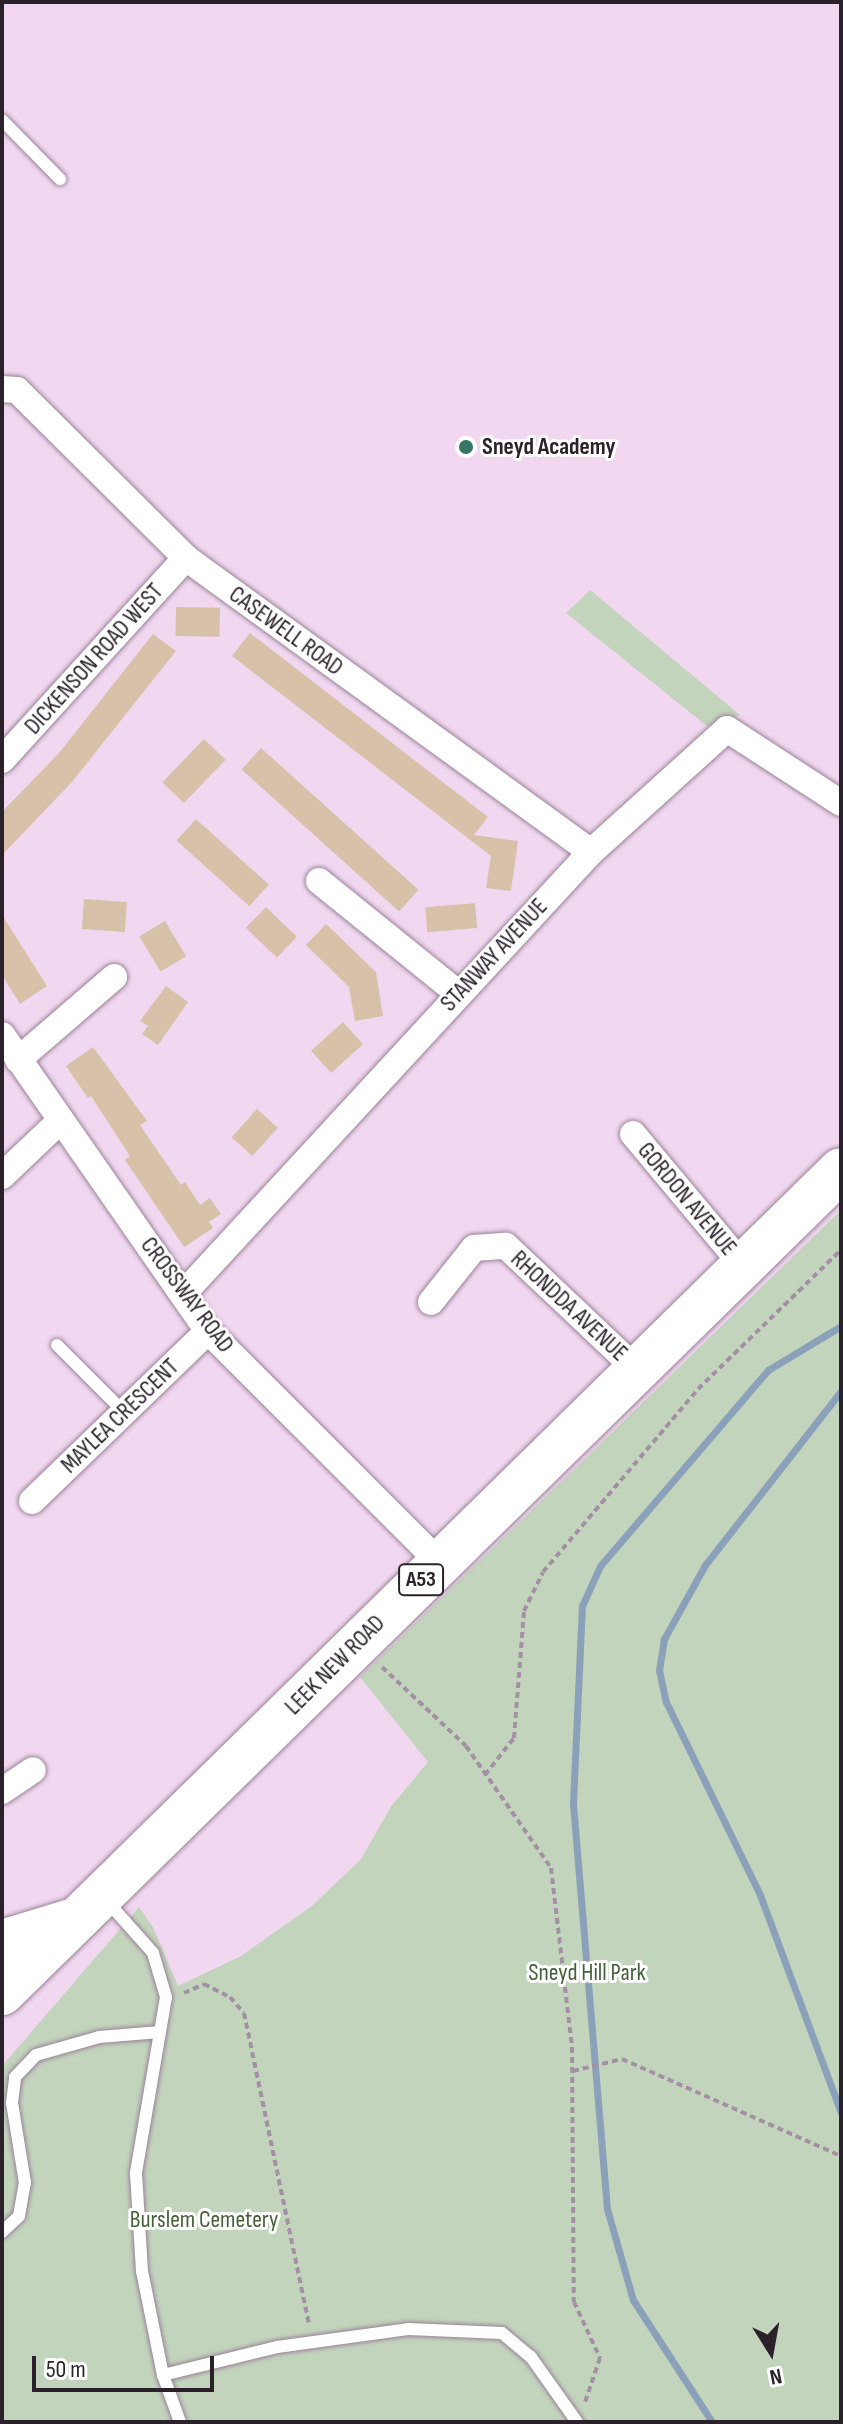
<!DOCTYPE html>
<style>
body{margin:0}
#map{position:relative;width:843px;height:2424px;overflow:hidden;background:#f1d8f0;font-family:"Sofia Sans Condensed",sans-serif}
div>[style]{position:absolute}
.green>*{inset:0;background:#c3d4bd}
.stream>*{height:7px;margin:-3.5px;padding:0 3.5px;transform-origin:3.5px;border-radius:3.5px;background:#8ba1b9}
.building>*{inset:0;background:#d7c1a8;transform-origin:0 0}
.path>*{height:4px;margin-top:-2px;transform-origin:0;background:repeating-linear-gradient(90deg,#a391a3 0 6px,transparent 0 10px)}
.roads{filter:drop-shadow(0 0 2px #9a8399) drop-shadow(0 0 2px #9a8399)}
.lane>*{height:12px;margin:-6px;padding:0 6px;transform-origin:6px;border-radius:6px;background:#fff}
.street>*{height:26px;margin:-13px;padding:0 13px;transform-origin:13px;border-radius:13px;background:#fff}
.highway>*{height:44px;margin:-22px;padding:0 22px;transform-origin:22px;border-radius:22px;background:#fff}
.dots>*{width:22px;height:22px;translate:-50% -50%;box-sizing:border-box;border:4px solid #fff;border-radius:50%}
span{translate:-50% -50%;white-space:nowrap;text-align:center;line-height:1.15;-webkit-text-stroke:6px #fff;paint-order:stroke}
.shield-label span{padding:2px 6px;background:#fff;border:2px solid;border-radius:6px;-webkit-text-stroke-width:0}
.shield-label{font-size:22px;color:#2a212a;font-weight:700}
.poi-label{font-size:24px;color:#2a212a;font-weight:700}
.left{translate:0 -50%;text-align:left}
.street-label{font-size:24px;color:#2a212a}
.park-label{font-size:24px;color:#446037}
.frame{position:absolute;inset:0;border:4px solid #2a212a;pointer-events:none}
.north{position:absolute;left:731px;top:2312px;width:80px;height:80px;-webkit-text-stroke:6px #fff;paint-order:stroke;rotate:169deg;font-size:22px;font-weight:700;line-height:32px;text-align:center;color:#2a212a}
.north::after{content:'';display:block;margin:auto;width:28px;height:36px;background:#2a212a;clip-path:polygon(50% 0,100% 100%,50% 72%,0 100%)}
.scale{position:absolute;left:32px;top:2356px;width:182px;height:36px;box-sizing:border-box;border:4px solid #2a212a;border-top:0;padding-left:10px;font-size:24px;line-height:28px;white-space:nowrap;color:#2a212a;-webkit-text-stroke:6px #fff;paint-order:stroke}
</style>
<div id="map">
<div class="green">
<i style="clip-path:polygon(590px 590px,740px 715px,707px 726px,566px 613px)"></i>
<i style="clip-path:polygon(841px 1210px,841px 2422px,2px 2422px,2px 2066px,139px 1907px,153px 1927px,178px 1986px,241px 1956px,313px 1905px,361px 1859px,392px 1805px,428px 1762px,360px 1677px)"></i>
</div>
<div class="stream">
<i style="left:841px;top:1391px;width:221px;rotate:128deg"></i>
<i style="left:705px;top:1565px;width:85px;rotate:119deg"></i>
<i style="left:664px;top:1639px;width:31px;rotate:99deg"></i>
<i style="left:659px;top:1670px;width:33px;rotate:78deg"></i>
<i style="left:666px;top:1702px;width:215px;rotate:64deg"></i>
<i style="left:760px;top:1895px;width:233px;rotate:69.6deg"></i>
<i style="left:712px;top:2422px;width:145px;rotate:-122.9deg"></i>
<i style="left:633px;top:2300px;width:95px;rotate:-105.9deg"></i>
<i style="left:607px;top:2209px;width:407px;rotate:-94.8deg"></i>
<i style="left:573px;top:1803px;width:197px;rotate:-87.4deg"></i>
<i style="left:582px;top:1606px;width:44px;rotate:-65.8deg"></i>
<i style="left:600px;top:1566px;width:258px;rotate:-49.4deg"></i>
<i style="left:768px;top:1370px;width:85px;rotate:-31.1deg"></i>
</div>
<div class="building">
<i style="left:176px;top:607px;width:44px;height:29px;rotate:1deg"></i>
<i style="clip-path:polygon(250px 633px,488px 817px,474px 835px,518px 841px,511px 891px,486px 888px,491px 856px,232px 656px)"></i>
<i style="clip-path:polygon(153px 634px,176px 651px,72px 782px,2px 855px,2px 812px,59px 753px)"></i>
<i style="left:204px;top:739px;width:30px;height:60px;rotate:44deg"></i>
<i style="left:261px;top:748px;width:212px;height:29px;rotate:42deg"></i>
<i style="left:196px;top:819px;width:98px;height:29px;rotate:42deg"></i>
<i style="left:84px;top:899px;width:43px;height:30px;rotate:4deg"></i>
<i style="left:475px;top:903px;width:25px;height:50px;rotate:85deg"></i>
<i style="left:266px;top:907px;width:43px;height:29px;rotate:44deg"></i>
<i style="clip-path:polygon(2px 915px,47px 986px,20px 1004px,2px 975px)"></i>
<i style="left:165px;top:921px;width:41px;height:30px;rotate:59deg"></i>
<i style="clip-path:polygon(326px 924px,376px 972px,383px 1016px,355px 1021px,349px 987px,306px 945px)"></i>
<i style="clip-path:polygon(166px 986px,188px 1002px,158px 1045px,142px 1034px,148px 1026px,140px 1021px)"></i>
<i style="left:343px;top:1022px;width:30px;height:43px;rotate:48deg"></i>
<i style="clip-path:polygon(93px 1047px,147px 1121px,140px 1125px,181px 1185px,185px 1182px,200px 1205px,210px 1198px,221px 1214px,209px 1222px,213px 1228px,184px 1247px,125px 1160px,130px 1156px,91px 1096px,88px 1098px,66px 1066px)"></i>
<i style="left:257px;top:1109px;width:28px;height:38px;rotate:42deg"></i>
</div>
<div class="path">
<i style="left:382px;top:1667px;width:115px;rotate:43.2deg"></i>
<i style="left:466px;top:1746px;width:149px;rotate:55.1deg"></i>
<i style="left:551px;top:1868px;width:180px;rotate:83.3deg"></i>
<i style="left:572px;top:2047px;width:255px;rotate:89.6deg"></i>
<i style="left:574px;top:2302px;width:62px;rotate:65.1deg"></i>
<i style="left:600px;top:2358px;width:46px;rotate:108.8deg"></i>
<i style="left:485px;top:1775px;width:47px;rotate:-51.9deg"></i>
<i style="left:514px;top:1738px;width:127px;rotate:-85.5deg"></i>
<i style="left:524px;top:1611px;width:43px;rotate:-64deg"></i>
<i style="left:543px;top:1572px;width:240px;rotate:-49.7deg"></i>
<i style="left:698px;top:1389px;width:199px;rotate:-44.2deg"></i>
<i style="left:184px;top:1993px;width:22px;rotate:-24deg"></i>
<i style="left:204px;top:1984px;width:29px;rotate:27deg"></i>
<i style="left:230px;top:1997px;width:21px;rotate:49deg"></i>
<i style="left:244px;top:2013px;width:318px;rotate:78.2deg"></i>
<i style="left:573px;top:2071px;width:50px;rotate:-13.8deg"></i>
<i style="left:622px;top:2059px;width:240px;rotate:23.9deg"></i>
</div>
<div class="roads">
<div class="lane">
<i style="left:2px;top:120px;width:83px;rotate:45.5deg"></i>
<i style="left:57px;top:1345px;width:95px;rotate:45deg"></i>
<i style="left:106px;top:1900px;width:71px;rotate:48.4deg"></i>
<i style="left:153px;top:1953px;width:46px;rotate:73.5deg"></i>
<i style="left:166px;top:1997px;width:179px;rotate:99.7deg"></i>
<i style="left:136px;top:2173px;width:98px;rotate:86.5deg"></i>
<i style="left:142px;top:2271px;width:106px;rotate:78.6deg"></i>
<i style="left:163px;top:2375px;width:117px;rotate:-13.8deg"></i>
<i style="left:277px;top:2347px;width:132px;rotate:-7.8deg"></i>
<i style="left:408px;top:2329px;width:94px;rotate:2.4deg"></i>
<i style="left:502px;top:2333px;width:38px;rotate:40deg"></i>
<i style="left:531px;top:2357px;width:80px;rotate:54.7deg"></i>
<i style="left:2px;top:2232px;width:23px;rotate:-43deg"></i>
<i style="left:19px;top:2216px;width:34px;rotate:-80deg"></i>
<i style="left:25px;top:2183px;width:81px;rotate:-99.2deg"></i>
<i style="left:12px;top:2103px;width:26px;rotate:-83deg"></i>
<i style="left:15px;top:2077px;width:30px;rotate:-46deg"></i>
<i style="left:36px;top:2055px;width:66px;rotate:-15.9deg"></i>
<i style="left:99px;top:2037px;width:61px;rotate:-4.7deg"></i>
<i style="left:163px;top:2375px;width:50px;rotate:70.1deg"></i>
</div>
<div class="street">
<i style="left:2px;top:389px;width:15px;rotate:4deg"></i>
<i style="left:17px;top:390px;width:238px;rotate:44.8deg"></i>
<i style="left:186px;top:558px;width:500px;rotate:35.98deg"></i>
<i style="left:2px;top:760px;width:273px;rotate:-47.7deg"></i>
<i style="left:319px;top:881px;width:179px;rotate:38.9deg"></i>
<i style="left:2px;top:1035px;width:361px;rotate:55.2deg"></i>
<i style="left:208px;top:1331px;width:327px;rotate:45deg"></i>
<i style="left:18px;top:1060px;width:127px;rotate:-40.8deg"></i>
<i style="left:633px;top:1134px;width:168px;rotate:50.1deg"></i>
<i style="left:2px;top:1176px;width:80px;rotate:-43.5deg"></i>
<i style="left:183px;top:1294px;width:602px;rotate:-47.29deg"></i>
<i style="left:591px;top:852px;width:183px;rotate:-42.1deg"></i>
<i style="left:727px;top:729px;width:136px;rotate:33deg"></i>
<i style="left:431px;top:1302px;width:69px;rotate:-51.5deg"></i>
<i style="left:474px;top:1248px;width:32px;rotate:-4deg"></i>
<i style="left:506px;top:1246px;width:179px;rotate:43.4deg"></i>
<i style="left:32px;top:1501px;width:245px;rotate:-44deg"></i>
<i style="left:2px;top:1791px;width:37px;rotate:-34deg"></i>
</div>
<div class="highway">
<i style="left:2px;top:1942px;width:72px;rotate:-16.9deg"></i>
<i style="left:2px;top:1993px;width:1175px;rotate:-44.45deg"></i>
</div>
</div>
<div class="dots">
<i style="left:466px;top:447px;background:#367563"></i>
</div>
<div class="shield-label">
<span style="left:421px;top:1580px">A53</span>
</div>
<div class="poi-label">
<span class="left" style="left:482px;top:447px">Sneyd Academy</span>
</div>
<div class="street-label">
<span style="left:286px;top:631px;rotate:36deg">CASEWELL ROAD</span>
<span style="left:94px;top:659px;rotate:-48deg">DICKENSON ROAD WEST</span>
<span style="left:494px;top:955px;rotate:-47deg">STANWAY AVENUE</span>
<span style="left:687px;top:1199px;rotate:50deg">GORDON AVENUE</span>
<span style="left:187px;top:1295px;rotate:53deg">CROSSWAY ROAD</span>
<span style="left:569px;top:1306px;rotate:43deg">RHONDDA AVENUE</span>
<span style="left:120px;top:1416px;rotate:-44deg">MAYLEA CRESCENT</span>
<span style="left:335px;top:1665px;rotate:-45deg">LEEK NEW ROAD</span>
</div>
<div class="park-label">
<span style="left:587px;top:1973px">Sneyd Hill Park</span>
<span style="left:204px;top:2220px">Burslem Cemetery</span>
</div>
<div class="frame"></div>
<div class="north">N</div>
<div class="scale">50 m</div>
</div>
